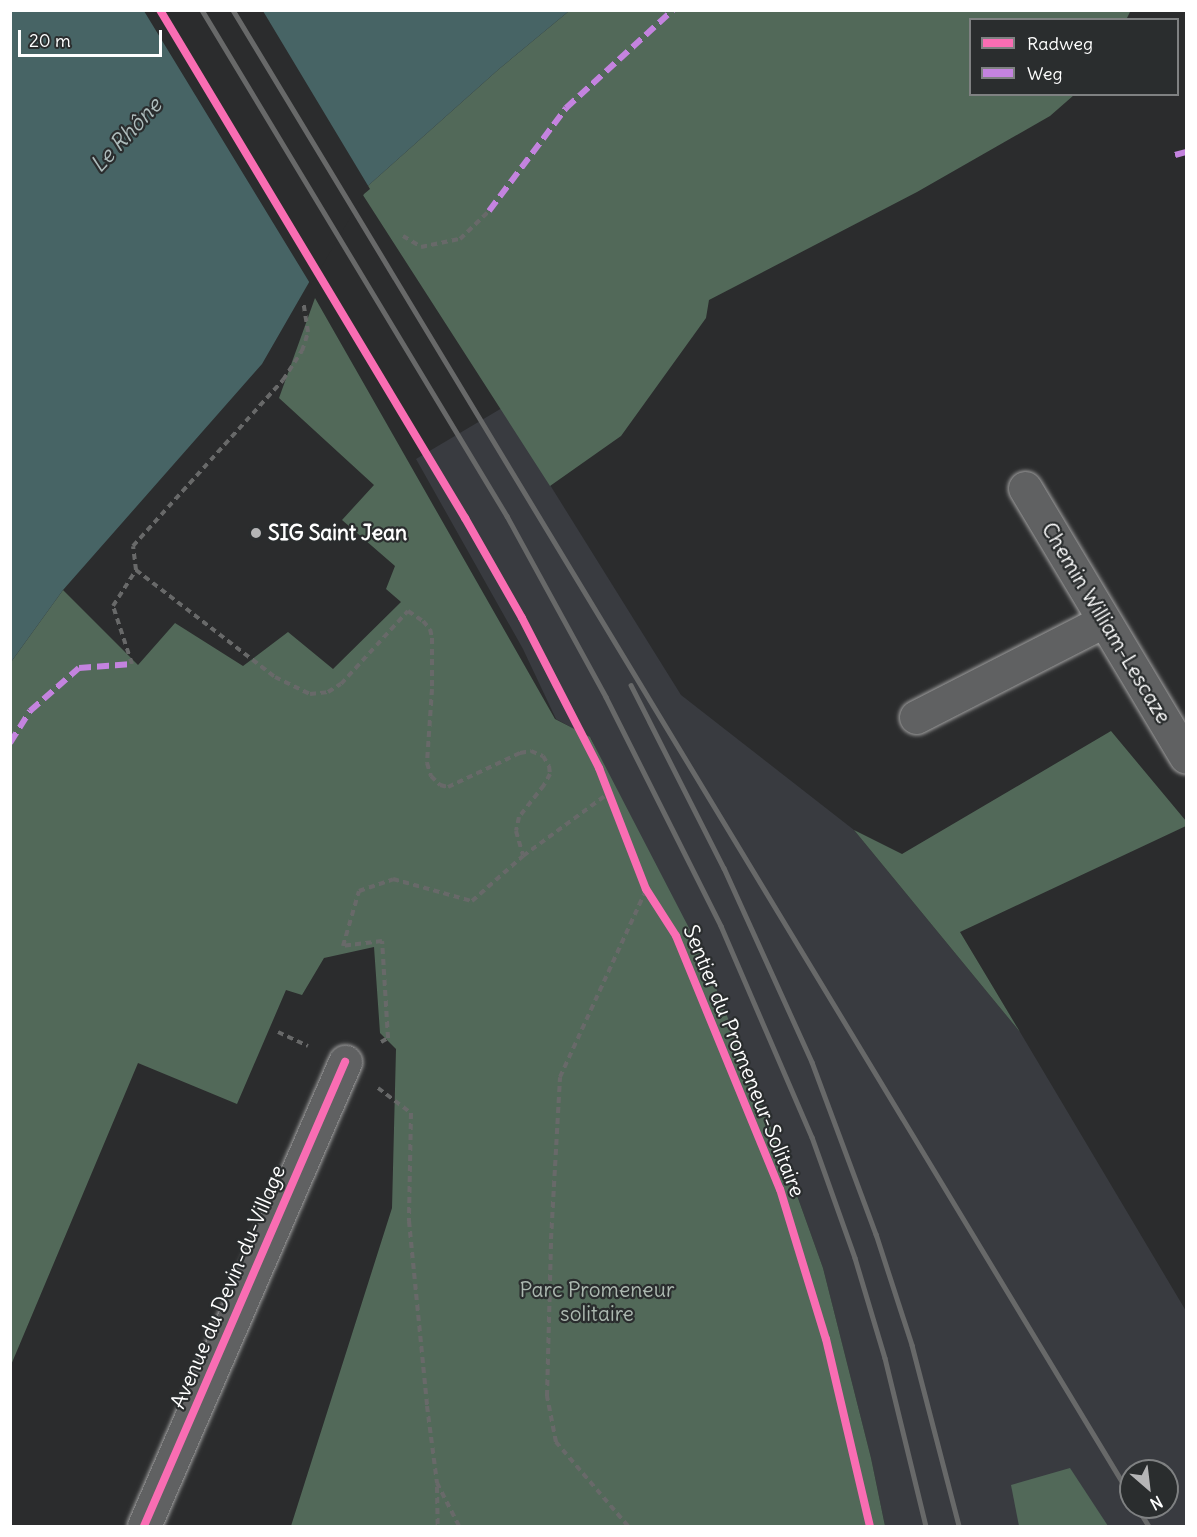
<!DOCTYPE html>
<meta charset="utf-8">
<style>
body{margin:0}
#map{position:relative;width:1197px;height:1537px;overflow:hidden;background:#2b2c2d;font-family:Delius,sans-serif}
div>[style]{position:absolute}
.built>*{inset:0;background:#393b40}
.green>*{inset:0;background:#526959}
.water>*{inset:0;background:#476465}
.pier>*{inset:0;background:#2b2c2d}
.path>*{height:4px;margin-top:-2px;transform-origin:0;background:repeating-linear-gradient(90deg,#686969 0 6px,transparent 0 10.5px)}
.roads{filter:drop-shadow(0 0 2px #a0a0a0) drop-shadow(0 0 2px #a0a0a0)}
.minor>*{height:33px;margin:-16.5px;padding:0 16.5px;transform-origin:16.5px;border-radius:16.5px;background:#606162}
.rail>*{height:4.5px;margin:-2.25px;padding:0 2.25px;transform-origin:2.25px;border-radius:2.25px;background:#686969}
.quiet>*{height:6px;margin-top:-3px;transform-origin:0;background:repeating-linear-gradient(90deg,#c483df 0 12px,transparent 0 18px)}
.cycleway>*{height:8px;margin:-4px;padding:0 4px;transform-origin:4px;border-radius:4px;background:#f96db3}
.dots>*{width:16px;height:16px;translate:-50% -50%;box-sizing:border-box;border:3px solid #2a2d2e;border-radius:50%}
span{translate:-50% -50%;white-space:nowrap;text-align:center;line-height:1.15;-webkit-text-stroke:4.5px #2a2d2e;paint-order:stroke}
.poi-label{font-size:21px;color:#fff;font-weight:700}
.left{translate:0 -50%;text-align:left}
.street-label{font-size:21px;color:#fff}
.park-label{font-size:21px;color:#acb8b0}
.water-label{font-size:22px;color:#aebcbc;font-style:italic}
.frame{position:absolute;inset:0;border:12px solid #fff;pointer-events:none}
.legend{position:absolute;left:969px;top:18px;width:210px;height:78px;box-sizing:border-box;background:#2a2d2e;border:2px solid #7f8182;margin:0;padding:8px 10px;list-style:none;font-size:18px;color:#fff}
.legend li{display:flex;align-items:center;gap:12px;height:30px}
.legend b{width:30px;border:2px solid #7f8182}
.north{position:absolute;left:1119px;top:1459px;width:60px;height:60px;box-sizing:border-box;background:#2a2d2e;border:2px solid #7f8182;border-radius:50%;rotate:152deg;font-size:16px;font-weight:700;line-height:24px;text-align:center;color:#fff}
.north::after{content:'';display:block;margin:auto;width:21px;height:27px;background:#b5b5b6;clip-path:polygon(50% 0,100% 100%,50% 72%,0 100%)}
.scale{position:absolute;left:18px;top:30px;width:144px;height:27px;box-sizing:border-box;border:3px solid #fff;border-top:0;padding-left:8px;font-size:18px;line-height:21px;white-space:nowrap;color:#fff;-webkit-text-stroke:4px #2a2d2e;paint-order:stroke}
</style>
<div id="map">
<div class="built">
<i style="clip-path:polygon(evenodd,502px 408px,681px 695px,854px 830px,1020px 1032px,1186px 1311px,1186px 1526px,885px 1526px,871px 1458px,823px 1268px,789px 1173px,591px 738px,556px 719px,523px 649px,416px 459px,502px 408px,1131px 1471px,1167px 1471px,1167px 1507px,1131px 1507px,1131px 1471px)"></i>
</div>
<div class="green">
<i style="clip-path:polygon(569px 11px,1181px 11px,1130px 12px,1126px 20px,970px 20px,970px 94px,1074px 95px,1050px 116px,917px 192px,709px 300px,706px 318px,621px 436px,550px 486px,361px 192px,499px 69px)"></i>
<i style="clip-path:polygon(315px 298px,555px 719px,590px 737px,703px 955px,789px 1173px,823px 1268px,871px 1458px,885px 1526px,291px 1526px,392px 1208px,396px 1049px,380px 1033px,374px 947px,324px 958px,302px 995px,286px 990px,237px 1104px,138px 1063px,11px 1365px,11px 662px,63px 590px,138px 665px,175px 623px,243px 666px,288px 632px,333px 669px,401px 602px,386px 589px,395px 566px,342px 520px,374px 485px,279px 398px)"></i>
<i style="clip-path:polygon(1111px 731px,1186px 821px,1186px 826px,960px 932px,1020px 1032px,854px 830px,902px 854px)"></i>
<i style="clip-path:polygon(1070px 1468px,1108px 1526px,1019px 1526px,1011px 1485px)"></i>
</div>
<div class="water">
<i style="clip-path:polygon(11px 11px,569px 11px,499px 69px,361px 192px,262px 364px,63px 590px,11px 662px)"></i>
</div>
<div class="pier">
<i style="clip-path:polygon(144px 11px,263px 11px,370px 189px,364px 194px,311px 285px)"></i>
</div>
<div class="path">
<i style="left:403px;top:236px;width:21px;rotate:31deg"></i>
<i style="left:421px;top:247px;width:40px;rotate:-12deg"></i>
<i style="left:460px;top:239px;width:40px;rotate:-44deg"></i>
<i style="left:136px;top:570px;width:175px;rotate:37.6deg"></i>
<i style="left:275px;top:677px;width:39px;rotate:26deg"></i>
<i style="left:310px;top:694px;width:18px;rotate:-6deg"></i>
<i style="left:328px;top:692px;width:15px;rotate:-32deg"></i>
<i style="left:341px;top:684px;width:99px;rotate:-47.5deg"></i>
<i style="left:408px;top:611px;width:18px;rotate:34deg"></i>
<i style="left:423px;top:621px;width:11px;rotate:49deg"></i>
<i style="left:430px;top:629px;width:9px;rotate:77deg"></i>
<i style="left:432px;top:638px;width:51px;rotate:90deg"></i>
<i style="left:432px;top:689px;width:74px;rotate:93.9deg"></i>
<i style="left:427px;top:763px;width:14px;rotate:73deg"></i>
<i style="left:431px;top:776px;width:13px;rotate:45deg"></i>
<i style="left:440px;top:785px;width:8px;rotate:14deg"></i>
<i style="left:448px;top:787px;width:80px;rotate:-25.3deg"></i>
<i style="left:520px;top:753px;width:11px;rotate:-10deg"></i>
<i style="left:531px;top:751px;width:13px;rotate:23deg"></i>
<i style="left:543px;top:756px;width:12px;rotate:59deg"></i>
<i style="left:549px;top:766px;width:8px;rotate:83deg"></i>
<i style="left:550px;top:774px;width:13px;rotate:119deg"></i>
<i style="left:544px;top:785px;width:41px;rotate:128deg"></i>
<i style="left:519px;top:817px;width:14px;rotate:102deg"></i>
<i style="left:516px;top:831px;width:25px;rotate:74deg"></i>
<i style="left:132px;top:664px;width:61px;rotate:-108.1deg"></i>
<i style="left:113px;top:606px;width:43px;rotate:-57.4deg"></i>
<i style="left:136px;top:570px;width:24px;rotate:-97deg"></i>
<i style="left:133px;top:546px;width:224px;rotate:-47.9deg"></i>
<i style="left:283px;top:380px;width:35px;rotate:-57deg"></i>
<i style="left:302px;top:351px;width:20px;rotate:-72deg"></i>
<i style="left:308px;top:332px;width:31px;rotate:-99deg"></i>
<i style="left:278px;top:1032px;width:33px;rotate:25deg"></i>
<i style="left:381px;top:1042px;width:8px;rotate:-30deg"></i>
<i style="left:388px;top:1038px;width:97px;rotate:-93.5deg"></i>
<i style="left:382px;top:941px;width:39px;rotate:173deg"></i>
<i style="left:343px;top:946px;width:57px;rotate:-73.8deg"></i>
<i style="left:359px;top:891px;width:36px;rotate:-19deg"></i>
<i style="left:393px;top:879px;width:82px;rotate:15.6deg"></i>
<i style="left:472px;top:901px;width:68px;rotate:-41.4deg"></i>
<i style="left:523px;top:856px;width:108px;rotate:-36.3deg"></i>
<i style="left:610px;top:792px;width:103px;rotate:69.6deg"></i>
<i style="left:646px;top:889px;width:56px;rotate:57.4deg"></i>
<i style="left:676px;top:936px;width:274px;rotate:67.7deg"></i>
<i style="left:780px;top:1189px;width:157px;rotate:73deg"></i>
<i style="left:826px;top:1339px;width:192px;rotate:76.8deg"></i>
<i style="left:378px;top:1088px;width:41px;rotate:37.1deg"></i>
<i style="left:411px;top:1113px;width:108px;rotate:91.1deg"></i>
<i style="left:409px;top:1221px;width:186px;rotate:84.4deg"></i>
<i style="left:427px;top:1406px;width:78px;rotate:82.6deg"></i>
<i style="left:437px;top:1483px;width:48px;rotate:62.9deg"></i>
<i style="left:437px;top:1487px;width:39px;rotate:89deg"></i>
<i style="left:628px;top:1526px;width:111px;rotate:-130.6deg"></i>
<i style="left:556px;top:1442px;width:47px;rotate:-101.1deg"></i>
<i style="left:547px;top:1396px;width:157px;rotate:-88.5deg"></i>
<i style="left:551px;top:1239px;width:162px;rotate:-86.8deg"></i>
<i style="left:560px;top:1077px;width:206px;rotate:-65.3deg"></i>
</div>
<div class="roads">
<div class="minor">
<i style="left:1025px;top:488px;width:313px;rotate:59.1deg"></i>
<i style="left:916px;top:717px;width:211px;rotate:-27.1deg"></i>
<i style="left:144px;top:1526px;width:506px;rotate:-66.58deg"></i>
</div>
</div>
<div class="rail">
<i style="left:202px;top:10px;width:591px;rotate:58.92deg"></i>
<i style="left:507px;top:516px;width:206px;rotate:61.3deg"></i>
<i style="left:606px;top:697px;width:256px;rotate:63.3deg"></i>
<i style="left:721px;top:926px;width:230px;rotate:66.7deg"></i>
<i style="left:812px;top:1137px;width:128px;rotate:70.4deg"></i>
<i style="left:855px;top:1258px;width:104px;rotate:73.3deg"></i>
<i style="left:885px;top:1358px;width:173px;rotate:76.3deg"></i>
<i style="left:233px;top:10px;width:1736px;rotate:58.86deg"></i>
<i style="left:631px;top:685px;width:205px;rotate:63.1deg"></i>
<i style="left:724px;top:868px;width:213px;rotate:65.6deg"></i>
<i style="left:812px;top:1062px;width:184px;rotate:69.6deg"></i>
<i style="left:876px;top:1234px;width:117px;rotate:72deg"></i>
<i style="left:912px;top:1345px;width:187px;rotate:75.4deg"></i>
<i style="left:1137px;top:1507px;width:22px;rotate:58deg"></i>
</div>
<div class="quiet">
<i style="left:1175px;top:155px;width:11px;rotate:-15deg"></i>
<i style="left:489px;top:211px;width:129px;rotate:-53.2deg"></i>
<i style="left:566px;top:108px;width:145px;rotate:-42.5deg"></i>
<i style="left:10px;top:743px;width:38px;rotate:-58deg"></i>
<i style="left:30px;top:711px;width:65px;rotate:-41.3deg"></i>
<i style="left:79px;top:668px;width:53px;rotate:-4.3deg"></i>
</div>
<div class="cycleway">
<i style="left:160px;top:10px;width:593px;rotate:59.02deg"></i>
<i style="left:465px;top:518px;width:115px;rotate:60.3deg"></i>
<i style="left:522px;top:618px;width:169px;rotate:62.8deg"></i>
<i style="left:599px;top:768px;width:130px;rotate:68.8deg"></i>
<i style="left:646px;top:889px;width:56px;rotate:57.4deg"></i>
<i style="left:676px;top:936px;width:274px;rotate:67.7deg"></i>
<i style="left:780px;top:1189px;width:157px;rotate:73deg"></i>
<i style="left:826px;top:1339px;width:192px;rotate:76.8deg"></i>
<i style="left:144px;top:1526px;width:506px;rotate:-66.58deg"></i>
</div>
<div class="dots">
<i style="left:256px;top:533px;background:#b5b5b6"></i>
</div>
<div class="poi-label">
<span class="left" style="left:268px;top:533px">SIG Saint Jean</span>
</div>
<div class="street-label">
<span style="left:1106px;top:623px;rotate:59deg">Chemin William-Lescaze</span>
<span style="left:744px;top:1061px;rotate:68deg">Sentier du Promeneur-Solitaire</span>
<span style="left:228px;top:1287px;rotate:-67deg">Avenue du Devin-du-Village</span>
</div>
<div class="park-label">
<span style="left:597px;top:1302px">Parc Promeneur<br>solitaire</span>
</div>
<div class="water-label">
<span style="left:126px;top:135px;rotate:-47deg">Le Rhône</span>
</div>
<div class="frame"></div>
<ul class="legend">
<li><b style="height:8px;background:#f96db3"></b>Radweg</li>
<li><b style="height:8px;background:#c483df"></b>Weg</li>
</ul>
<div class="north">N</div>
<div class="scale">20 m</div>
</div>
